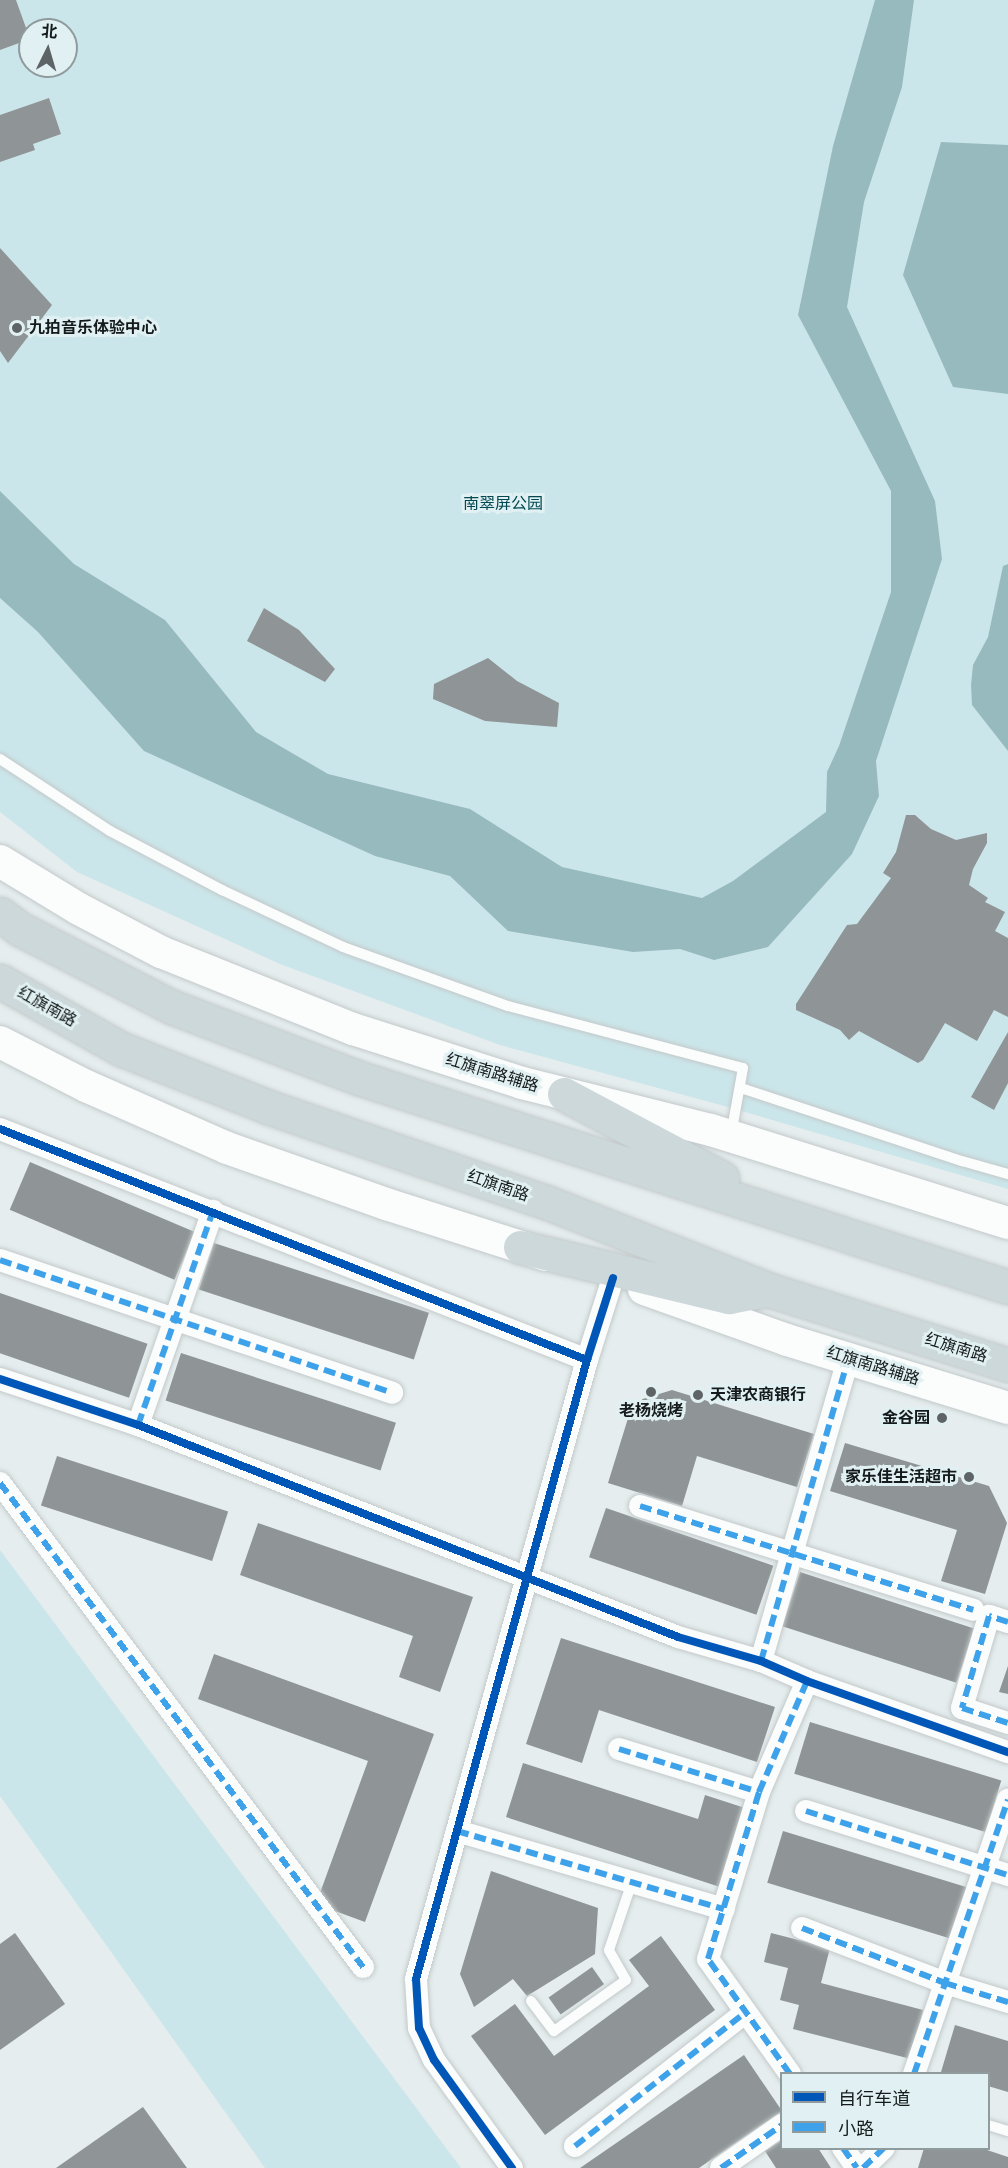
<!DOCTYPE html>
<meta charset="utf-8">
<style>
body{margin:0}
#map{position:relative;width:1008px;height:2168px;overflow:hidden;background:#e5edee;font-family:Signika,"Noto Sans SC",sans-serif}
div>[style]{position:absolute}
.green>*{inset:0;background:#cbe6ea}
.water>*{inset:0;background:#97babf}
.building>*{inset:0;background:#8f9596;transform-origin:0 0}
.roads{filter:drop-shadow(0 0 2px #c3c9ca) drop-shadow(0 0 2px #c3c9ca)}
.service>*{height:10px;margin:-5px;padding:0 5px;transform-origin:5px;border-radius:5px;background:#fbfcfc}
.minor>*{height:22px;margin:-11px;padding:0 11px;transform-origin:11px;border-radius:11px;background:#fbfcfc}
.secondary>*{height:32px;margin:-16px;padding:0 16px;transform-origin:16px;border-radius:16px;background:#fbfcfc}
.trunk>*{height:33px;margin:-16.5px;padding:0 16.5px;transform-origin:16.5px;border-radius:16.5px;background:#ccd8da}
.quiet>*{height:6px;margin-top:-3px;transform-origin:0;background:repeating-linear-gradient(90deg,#3da2ea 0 12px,transparent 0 18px)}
.cycleway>*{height:8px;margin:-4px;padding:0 4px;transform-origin:4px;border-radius:4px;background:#0057b8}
.dots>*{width:16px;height:16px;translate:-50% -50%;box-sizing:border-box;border:3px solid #e1f0f2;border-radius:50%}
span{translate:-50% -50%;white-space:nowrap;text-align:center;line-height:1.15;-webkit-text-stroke:6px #e1f0f2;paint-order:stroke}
.poi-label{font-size:16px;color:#151b1c;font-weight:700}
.left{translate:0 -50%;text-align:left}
.right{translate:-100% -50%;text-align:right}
.park-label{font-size:16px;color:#004951}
.street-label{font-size:16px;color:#151b1c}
.legend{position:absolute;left:780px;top:2072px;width:210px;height:78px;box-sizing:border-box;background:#e1f0f2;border:2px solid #8f9b9c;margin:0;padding:8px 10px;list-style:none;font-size:18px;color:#151b1c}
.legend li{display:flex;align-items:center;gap:12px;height:30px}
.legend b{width:30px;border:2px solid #8f9b9c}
.north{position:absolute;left:18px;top:18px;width:60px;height:60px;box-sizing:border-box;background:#e1f0f2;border:2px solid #8f9b9c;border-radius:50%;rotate:5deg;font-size:16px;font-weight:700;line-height:24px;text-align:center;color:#151b1c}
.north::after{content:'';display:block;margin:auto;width:21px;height:27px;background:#5e6466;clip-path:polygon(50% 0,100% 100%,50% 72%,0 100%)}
</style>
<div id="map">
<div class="green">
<i style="clip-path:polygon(evenodd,0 0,1008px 0,1008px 1189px,728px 1107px,500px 1045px,280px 964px,77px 872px,0 812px,0 0,30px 30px,66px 30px,66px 66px,30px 66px,30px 30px)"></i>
<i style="clip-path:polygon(0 1550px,461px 2168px,265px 2168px,0 1796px)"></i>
</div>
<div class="water">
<i style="clip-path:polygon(875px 0,914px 0,902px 87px,864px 202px,847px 307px,935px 501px,942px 559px,876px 761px,879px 796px,852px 854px,768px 947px,714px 960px,680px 949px,633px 952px,508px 931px,450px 876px,375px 856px,144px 751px,38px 632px,0 598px,0 491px,74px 564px,165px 620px,256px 732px,328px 774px,470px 809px,562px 867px,702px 898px,733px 881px,826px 812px,827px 772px,839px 746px,891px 592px,891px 491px,798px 315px,833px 146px)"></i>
<i style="clip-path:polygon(941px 142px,1008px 145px,1008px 394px,953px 387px,903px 275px)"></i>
<i style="clip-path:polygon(1008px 564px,1008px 751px,972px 705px,971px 685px,973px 665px,988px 637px,1003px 566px)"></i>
</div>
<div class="building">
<i style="clip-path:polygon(0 0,16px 0,30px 39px,0 50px)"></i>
<i style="clip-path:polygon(49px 98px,61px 134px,33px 144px,35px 150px,0 162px,0 115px)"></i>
<i style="clip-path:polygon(0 248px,52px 305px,8px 363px,0 351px)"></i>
<i style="clip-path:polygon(264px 608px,299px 630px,335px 669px,325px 682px,247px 641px)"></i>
<i style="clip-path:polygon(488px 658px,517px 681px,559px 703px,557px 727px,485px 721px,433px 699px,434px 684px)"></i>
<i style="clip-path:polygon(906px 815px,915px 815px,931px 829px,956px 840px,987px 833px,987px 843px,973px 869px,969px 885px,988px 898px,985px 902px,1005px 912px,995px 931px,1008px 938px,1008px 1017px,994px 1010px,977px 1041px,945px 1023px,923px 1060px,918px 1063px,859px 1031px,849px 1040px,840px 1030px,796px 1010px,796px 1004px,847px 925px,857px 924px,891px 878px,883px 873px,896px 852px)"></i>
<i style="clip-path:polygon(1008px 1032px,1008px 1083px,994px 1110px,971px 1097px)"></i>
<i style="left:30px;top:1162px;width:179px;height:52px;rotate:23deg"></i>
<i style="left:214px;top:1243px;width:226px;height:49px;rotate:18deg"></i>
<i style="left:0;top:1293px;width:156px;height:57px;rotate:19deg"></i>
<i style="left:181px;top:1353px;width:226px;height:50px;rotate:18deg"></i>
<i style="clip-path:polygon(672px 1390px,814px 1434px,797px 1487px,697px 1456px,682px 1506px,608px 1483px,633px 1402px)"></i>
<i style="clip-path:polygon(845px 1443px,989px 1486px,1007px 1523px,985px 1594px,941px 1581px,957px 1530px,830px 1491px)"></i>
<i style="left:57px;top:1456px;width:180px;height:52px;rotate:18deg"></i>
<i style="left:606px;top:1508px;width:177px;height:52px;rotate:19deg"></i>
<i style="clip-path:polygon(258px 1523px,473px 1597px,440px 1692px,399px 1677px,413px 1636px,240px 1575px)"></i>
<i style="left:800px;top:1572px;width:183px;height:57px;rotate:18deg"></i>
<i style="clip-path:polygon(561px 1638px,775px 1707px,757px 1762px,599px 1710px,582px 1763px,526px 1744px)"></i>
<i style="clip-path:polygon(214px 1654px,434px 1734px,365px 1922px,316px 1904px,368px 1761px,198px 1699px)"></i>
<i style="clip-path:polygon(1008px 1666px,1008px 1694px,999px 1692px)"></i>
<i style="left:810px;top:1722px;width:200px;height:54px;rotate:17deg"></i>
<i style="clip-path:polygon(523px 1763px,698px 1819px,705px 1795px,745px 1808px,720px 1887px,506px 1817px)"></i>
<i style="left:783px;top:1831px;width:194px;height:54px;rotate:17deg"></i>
<i style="clip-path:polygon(491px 1871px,598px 1908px,595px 1954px,527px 1996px,513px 1979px,474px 2007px,460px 1974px)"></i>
<i style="clip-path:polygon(15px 1933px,65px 2004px,0 2050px,0 1944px)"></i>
<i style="clip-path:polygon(771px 1933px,830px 1948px,821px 1983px,923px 2010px,911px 2059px,793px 2029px,799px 2005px,780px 2000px,788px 1968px,764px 1962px)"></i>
<i style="clip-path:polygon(661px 1936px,715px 2010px,545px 2135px,471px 2036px,515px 2004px,554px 2056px,649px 1986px,629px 1960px)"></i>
<i style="left:592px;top:1967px;width:21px;height:53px;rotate:55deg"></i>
<i style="clip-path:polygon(955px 2025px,1008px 2041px,1008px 2092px,988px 2086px,988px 2074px,941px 2072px)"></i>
<i style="clip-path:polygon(744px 2055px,782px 2111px,699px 2168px,580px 2168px)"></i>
<i style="clip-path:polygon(143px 2107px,187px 2168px,56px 2168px)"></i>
<i style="clip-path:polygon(782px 2140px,782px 2148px,818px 2148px,831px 2168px,776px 2168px,765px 2151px)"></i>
<i style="clip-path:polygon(924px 2148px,981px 2148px,1008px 2157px,1008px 2168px,918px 2168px)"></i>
</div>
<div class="roads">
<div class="service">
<i style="left:0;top:759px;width:131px;rotate:33.2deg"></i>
<i style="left:110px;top:831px;width:127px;rotate:27.8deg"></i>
<i style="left:222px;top:890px;width:134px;rotate:25.2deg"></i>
<i style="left:343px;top:947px;width:175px;rotate:19.7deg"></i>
<i style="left:508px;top:1006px;width:243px;rotate:14.8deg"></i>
<i style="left:743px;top:1068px;width:68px;rotate:100.2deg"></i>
<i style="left:741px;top:1088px;width:233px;rotate:18.3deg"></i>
<i style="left:962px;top:1161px;width:48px;rotate:15.8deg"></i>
<i style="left:531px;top:2001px;width:38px;rotate:53deg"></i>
<i style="left:554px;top:2031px;width:88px;rotate:-35.3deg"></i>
<i style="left:626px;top:1980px;width:34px;rotate:-120deg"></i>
<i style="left:609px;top:1950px;width:72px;rotate:-71.3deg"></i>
<i style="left:988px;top:2125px;width:21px;rotate:17deg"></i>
</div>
<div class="minor">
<i style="left:0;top:1129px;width:631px;rotate:21.48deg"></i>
<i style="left:0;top:1260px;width:414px;rotate:18.7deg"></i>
<i style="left:0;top:1379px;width:145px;rotate:18.4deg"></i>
<i style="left:138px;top:1425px;width:580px;rotate:21.43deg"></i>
<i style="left:678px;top:1637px;width:86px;rotate:16.1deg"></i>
<i style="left:761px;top:1661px;width:50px;rotate:23.5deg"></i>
<i style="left:807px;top:1681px;width:213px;rotate:19.5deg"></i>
<i style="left:138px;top:1425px;width:227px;rotate:-70.7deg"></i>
<i style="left:0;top:1483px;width:605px;rotate:53.13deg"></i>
<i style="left:640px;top:1506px;width:349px;rotate:17.3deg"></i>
<i style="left:1008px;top:1622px;width:20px;rotate:-162deg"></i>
<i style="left:989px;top:1616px;width:96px;rotate:106.4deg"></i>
<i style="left:962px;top:1708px;width:48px;rotate:18.1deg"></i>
<i style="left:761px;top:1661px;width:314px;rotate:-73.9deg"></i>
<i style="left:619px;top:1749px;width:146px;rotate:17.1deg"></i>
<i style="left:806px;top:1811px;width:212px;rotate:17.6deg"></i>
<i style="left:457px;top:1831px;width:278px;rotate:16.3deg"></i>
<i style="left:802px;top:1928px;width:153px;rotate:21deg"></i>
<i style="left:945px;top:1983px;width:66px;rotate:16.8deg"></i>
<i style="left:790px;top:2074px;width:141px;rotate:-125.5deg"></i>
<i style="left:708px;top:1959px;width:175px;rotate:-73deg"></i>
<i style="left:759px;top:1792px;width:121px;rotate:-66.6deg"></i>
<i style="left:914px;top:2074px;width:290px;rotate:-71.1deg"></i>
<i style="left:575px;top:2146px;width:217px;rotate:-38.1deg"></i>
<i style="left:843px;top:2148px;width:24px;rotate:55deg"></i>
<i style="left:512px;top:2168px;width:133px;rotate:-125.8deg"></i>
<i style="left:434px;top:2060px;width:35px;rotate:-115deg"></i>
<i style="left:419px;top:2028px;width:49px;rotate:-93.5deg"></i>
<i style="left:416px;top:1979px;width:642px;rotate:-74.56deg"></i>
<i style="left:587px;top:1360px;width:86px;rotate:-72.4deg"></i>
<i style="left:721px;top:2168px;width:75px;rotate:-35.2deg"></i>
<i style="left:863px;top:2168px;width:29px;rotate:-44deg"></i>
</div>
<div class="secondary">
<i style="left:0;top:861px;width:92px;rotate:31.3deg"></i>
<i style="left:79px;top:909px;width:93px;rotate:27.7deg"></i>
<i style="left:161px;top:952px;width:207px;rotate:21.9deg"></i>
<i style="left:353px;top:1029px;width:177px;rotate:17.7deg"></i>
<i style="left:522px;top:1083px;width:195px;rotate:14deg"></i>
<i style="left:711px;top:1130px;width:311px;rotate:17.4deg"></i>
<i style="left:0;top:1042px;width:97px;rotate:27.1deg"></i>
<i style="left:86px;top:1086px;width:154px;rotate:23.7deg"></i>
<i style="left:227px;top:1148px;width:169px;rotate:19.4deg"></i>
<i style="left:386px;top:1204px;width:168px;rotate:17.7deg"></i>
<i style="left:644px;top:1289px;width:152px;rotate:19.6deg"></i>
<i style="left:787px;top:1340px;width:231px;rotate:17.1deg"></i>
</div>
<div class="trunk">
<i style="left:0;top:914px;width:25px;rotate:37deg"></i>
<i style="left:20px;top:929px;width:171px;rotate:27.2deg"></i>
<i style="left:172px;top:1007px;width:200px;rotate:20.8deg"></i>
<i style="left:359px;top:1078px;width:682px;rotate:17.85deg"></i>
<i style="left:0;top:981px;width:139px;rotate:29.3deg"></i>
<i style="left:121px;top:1049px;width:158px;rotate:21.5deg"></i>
<i style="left:268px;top:1107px;width:294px;rotate:18.9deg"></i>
<i style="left:546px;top:1202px;width:240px;rotate:21.5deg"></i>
<i style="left:769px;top:1290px;width:250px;rotate:17.4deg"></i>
<i style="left:564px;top:1094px;width:179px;rotate:28deg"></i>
<i style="left:520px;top:1247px;width:215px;rotate:13.5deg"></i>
<i style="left:729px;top:1297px;width:37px;rotate:-11deg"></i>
</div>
</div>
<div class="quiet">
<i style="left:0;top:1260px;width:414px;rotate:18.7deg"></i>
<i style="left:138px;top:1425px;width:227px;rotate:-70.7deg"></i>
<i style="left:0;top:1483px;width:605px;rotate:53.13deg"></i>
<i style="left:640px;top:1506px;width:349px;rotate:17.3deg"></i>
<i style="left:1008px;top:1622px;width:20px;rotate:-162deg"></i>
<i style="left:989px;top:1616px;width:96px;rotate:106.4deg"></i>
<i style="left:962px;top:1708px;width:48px;rotate:18.1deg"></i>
<i style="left:761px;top:1661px;width:314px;rotate:-73.9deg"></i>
<i style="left:619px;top:1749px;width:146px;rotate:17.1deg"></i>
<i style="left:806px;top:1811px;width:212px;rotate:17.6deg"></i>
<i style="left:457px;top:1831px;width:278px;rotate:16.3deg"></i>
<i style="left:802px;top:1928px;width:153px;rotate:21deg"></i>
<i style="left:945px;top:1983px;width:66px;rotate:16.8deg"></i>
<i style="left:790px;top:2074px;width:141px;rotate:-125.5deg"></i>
<i style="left:708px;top:1959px;width:175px;rotate:-73deg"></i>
<i style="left:759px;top:1792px;width:121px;rotate:-66.6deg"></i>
<i style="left:914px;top:2074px;width:290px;rotate:-71.1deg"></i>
<i style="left:575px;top:2146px;width:217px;rotate:-38.1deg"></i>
<i style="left:843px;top:2148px;width:24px;rotate:55deg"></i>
<i style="left:721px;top:2168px;width:75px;rotate:-35.2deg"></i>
<i style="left:863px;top:2168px;width:29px;rotate:-44deg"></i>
</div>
<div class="cycleway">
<i style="left:0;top:1129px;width:631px;rotate:21.48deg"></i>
<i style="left:0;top:1379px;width:145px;rotate:18.4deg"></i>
<i style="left:138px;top:1425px;width:580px;rotate:21.43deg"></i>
<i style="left:678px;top:1637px;width:86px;rotate:16.1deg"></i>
<i style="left:761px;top:1661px;width:50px;rotate:23.5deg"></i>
<i style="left:807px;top:1681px;width:213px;rotate:19.5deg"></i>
<i style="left:512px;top:2168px;width:133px;rotate:-125.8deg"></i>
<i style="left:434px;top:2060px;width:35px;rotate:-115deg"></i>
<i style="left:419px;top:2028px;width:49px;rotate:-93.5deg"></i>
<i style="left:416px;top:1979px;width:642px;rotate:-74.56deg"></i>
<i style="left:587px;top:1360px;width:86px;rotate:-72.4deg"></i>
</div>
<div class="dots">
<i style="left:17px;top:328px;background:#5e6466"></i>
<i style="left:651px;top:1392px;background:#5e6466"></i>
<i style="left:698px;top:1395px;background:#5e6466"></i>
<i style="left:942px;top:1418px;background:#5e6466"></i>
<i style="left:969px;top:1477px;background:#5e6466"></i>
</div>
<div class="poi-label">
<span class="left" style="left:29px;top:328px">九拍音乐体验中心</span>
<span class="left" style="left:710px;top:1395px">天津农商银行</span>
<span style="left:651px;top:1411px">老杨烧烤</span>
<span class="right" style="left:930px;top:1418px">金谷园</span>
<span class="right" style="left:957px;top:1477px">家乐佳生活超市</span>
</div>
<div class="park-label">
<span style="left:503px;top:504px">南翠屏公园</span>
</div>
<div class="street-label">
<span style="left:47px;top:1007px;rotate:29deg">红旗南路</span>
<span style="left:492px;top:1073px;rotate:17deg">红旗南路辅路</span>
<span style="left:498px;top:1186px;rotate:19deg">红旗南路</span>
<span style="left:956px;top:1348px;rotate:17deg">红旗南路</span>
<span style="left:873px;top:1366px;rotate:17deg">红旗南路辅路</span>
</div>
<ul class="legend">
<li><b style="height:8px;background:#0057b8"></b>自行车道</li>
<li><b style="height:8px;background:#3da2ea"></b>小路</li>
</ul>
<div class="north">北</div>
</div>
